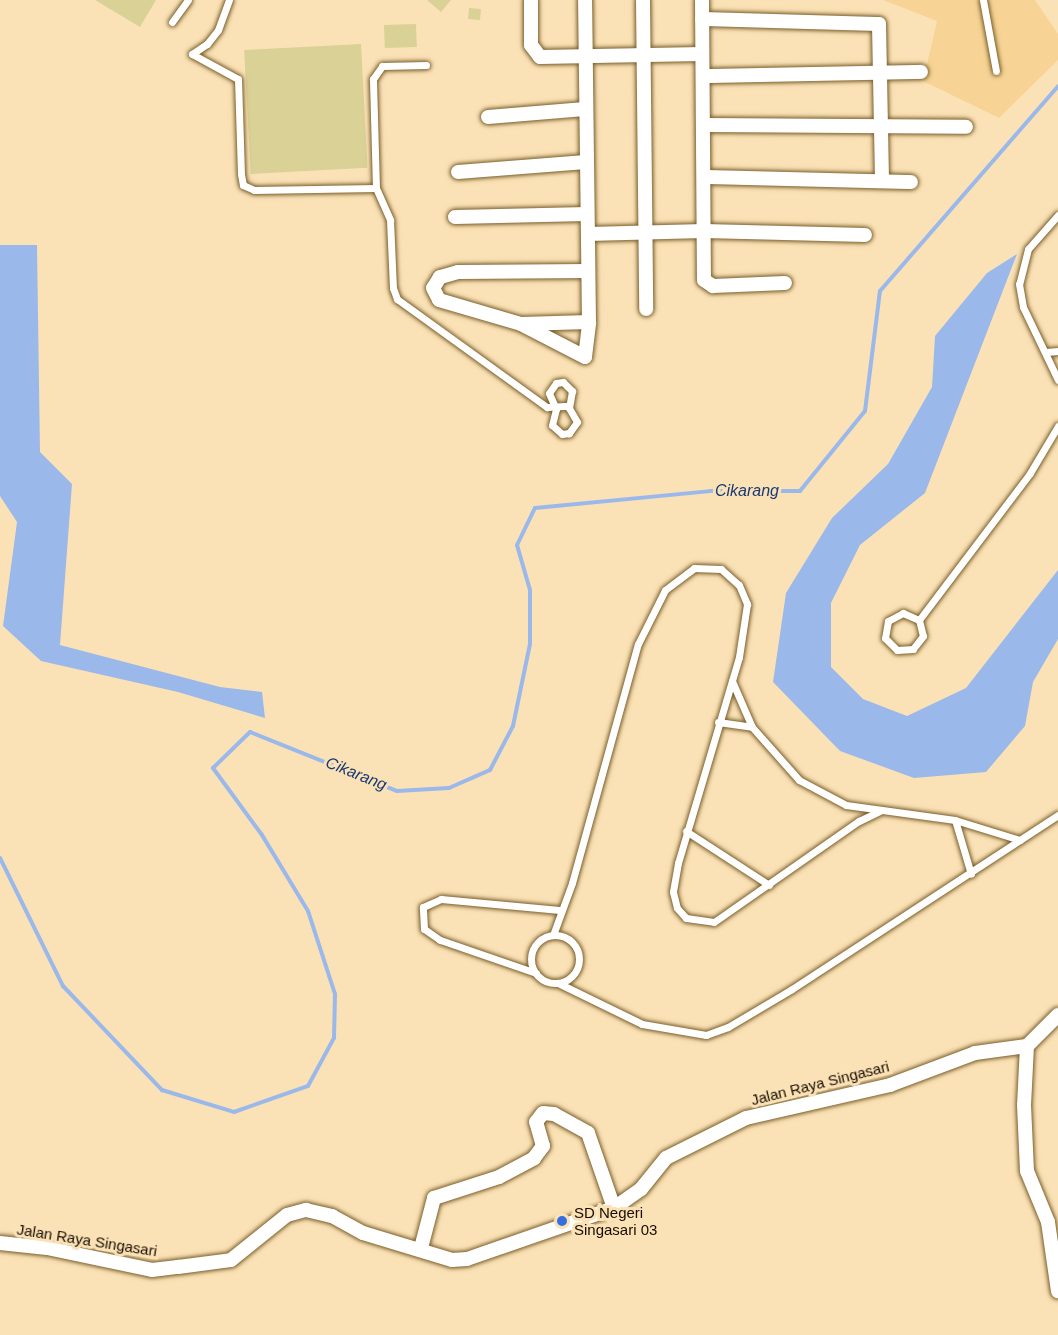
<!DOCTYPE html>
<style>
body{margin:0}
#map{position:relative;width:1058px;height:1335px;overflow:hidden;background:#fbe2b6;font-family:Helvetica,sans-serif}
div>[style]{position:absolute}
.built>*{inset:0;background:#f7d495}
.water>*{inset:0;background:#9bb8eb}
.stream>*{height:4px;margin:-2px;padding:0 2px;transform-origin:2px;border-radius:2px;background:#9bb8eb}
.building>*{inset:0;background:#d9d195;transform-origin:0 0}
.roads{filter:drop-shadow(0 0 2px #7a5e29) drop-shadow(0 0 2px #7a5e29)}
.lane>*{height:7px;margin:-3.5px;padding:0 3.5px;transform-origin:3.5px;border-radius:3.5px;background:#fff}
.lane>.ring{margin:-3.5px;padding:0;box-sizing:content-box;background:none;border:7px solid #fff;border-radius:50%}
.street>*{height:14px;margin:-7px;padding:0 7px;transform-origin:7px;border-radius:7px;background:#fff}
.dots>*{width:16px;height:16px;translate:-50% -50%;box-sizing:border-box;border:3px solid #fbe2b6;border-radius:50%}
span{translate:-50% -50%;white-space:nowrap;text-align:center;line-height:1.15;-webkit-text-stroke:6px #fbe2b6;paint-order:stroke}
.street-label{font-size:15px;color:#180d00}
.poi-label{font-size:15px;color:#180d00}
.left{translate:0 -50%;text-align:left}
.water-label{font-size:16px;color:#193975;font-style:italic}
</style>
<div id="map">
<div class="built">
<i style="clip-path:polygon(883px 0,1035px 0,1058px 34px,1058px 60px,999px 118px,923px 81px,937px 21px)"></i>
</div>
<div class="water">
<i style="clip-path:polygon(0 245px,37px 245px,40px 452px,72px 484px,60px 645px,220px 687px,262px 692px,265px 718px,178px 692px,41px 661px,3px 626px,17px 522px,0 496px)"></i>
<i style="clip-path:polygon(1017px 254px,925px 493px,860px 545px,831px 603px,831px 667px,863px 699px,907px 716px,966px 688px,1058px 570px,1058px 639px,1033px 682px,1025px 726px,986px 772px,914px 778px,840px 751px,773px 682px,786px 593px,832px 518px,888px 464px,932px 387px,935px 336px,987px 273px)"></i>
</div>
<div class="stream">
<i style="left:0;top:858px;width:143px;rotate:63.8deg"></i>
<i style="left:63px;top:986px;width:144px;rotate:46.4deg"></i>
<i style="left:162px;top:1090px;width:75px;rotate:17deg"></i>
<i style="left:234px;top:1112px;width:78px;rotate:-19.4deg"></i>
<i style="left:308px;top:1086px;width:55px;rotate:-61.6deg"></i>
<i style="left:334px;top:1038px;width:44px;rotate:-88.7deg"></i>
<i style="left:335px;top:994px;width:87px;rotate:-108deg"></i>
<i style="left:308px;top:911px;width:89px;rotate:-121.2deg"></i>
<i style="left:262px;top:835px;width:83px;rotate:-126.2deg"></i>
<i style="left:213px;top:768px;width:52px;rotate:-44.2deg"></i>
<i style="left:250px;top:732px;width:158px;rotate:21.9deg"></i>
<i style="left:397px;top:791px;width:52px;rotate:-3.3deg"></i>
<i style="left:449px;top:788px;width:45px;rotate:-23.7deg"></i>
<i style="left:490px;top:770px;width:50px;rotate:-62.4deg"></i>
<i style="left:513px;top:726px;width:84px;rotate:-78.3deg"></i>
<i style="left:530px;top:644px;width:54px;rotate:-90deg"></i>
<i style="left:530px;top:590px;width:47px;rotate:-106.1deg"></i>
<i style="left:517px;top:545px;width:41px;rotate:-64.1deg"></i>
<i style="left:535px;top:508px;width:176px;rotate:-5.5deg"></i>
<i style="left:710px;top:491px;width:90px"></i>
<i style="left:800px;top:491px;width:103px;rotate:-50.9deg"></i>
<i style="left:865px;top:411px;width:121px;rotate:-82.9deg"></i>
<i style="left:880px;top:291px;width:271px;rotate:-49deg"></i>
</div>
<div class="building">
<i style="clip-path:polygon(95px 0,156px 0,140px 27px)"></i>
<i style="clip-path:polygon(427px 0,451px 0,441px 12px)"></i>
<i style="left:469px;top:8px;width:12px;height:11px;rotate:5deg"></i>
<i style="left:416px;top:24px;width:23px;height:32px;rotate:88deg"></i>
<i style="left:361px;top:44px;width:124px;height:117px;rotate:87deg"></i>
</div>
<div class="roads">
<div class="lane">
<i style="left:983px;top:0;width:72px;rotate:79.6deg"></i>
<i style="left:172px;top:22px;width:27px;rotate:-54deg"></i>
<i style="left:192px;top:54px;width:52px;rotate:28.5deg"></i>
<i style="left:238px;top:79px;width:95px;rotate:88.2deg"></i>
<i style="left:241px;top:174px;width:11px;rotate:80deg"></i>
<i style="left:243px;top:185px;width:12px;rotate:24deg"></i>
<i style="left:254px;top:190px;width:122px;rotate:-0.9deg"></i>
<i style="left:376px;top:188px;width:109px;rotate:-91.6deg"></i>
<i style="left:373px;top:79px;width:16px;rotate:-55deg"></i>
<i style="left:382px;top:66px;width:44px;rotate:-1.3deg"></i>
<i style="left:192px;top:54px;width:18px;rotate:-34deg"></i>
<i style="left:207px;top:44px;width:18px;rotate:-52deg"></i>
<i style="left:218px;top:30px;width:32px;rotate:-70deg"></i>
<i style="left:376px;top:188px;width:35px;rotate:66deg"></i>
<i style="left:390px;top:220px;width:68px;rotate:87.5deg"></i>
<i style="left:393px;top:288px;width:12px;rotate:70deg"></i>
<i style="left:397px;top:299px;width:185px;rotate:35.8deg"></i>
<i style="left:547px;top:407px;width:22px;rotate:-3deg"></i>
<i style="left:1058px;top:215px;width:45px;rotate:131.4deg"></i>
<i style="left:1028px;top:249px;width:36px;rotate:104deg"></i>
<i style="left:1019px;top:284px;width:23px;rotate:80deg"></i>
<i style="left:1023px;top:307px;width:81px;rotate:64.4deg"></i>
<i style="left:1046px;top:352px;width:12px;rotate:-5deg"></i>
<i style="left:563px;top:382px;width:13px;rotate:45deg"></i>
<i style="left:572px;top:391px;width:17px;rotate:100deg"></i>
<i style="left:569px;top:408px;width:16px;rotate:60deg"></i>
<i style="left:577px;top:422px;width:14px;rotate:126deg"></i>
<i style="left:569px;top:433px;width:7px;rotate:172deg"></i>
<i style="left:562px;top:434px;width:13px;rotate:-138deg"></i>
<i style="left:552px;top:425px;width:16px;rotate:-76deg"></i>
<i style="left:556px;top:409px;width:17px;rotate:-114deg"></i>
<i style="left:549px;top:393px;width:12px;rotate:-55deg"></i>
<i style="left:556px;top:383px;width:7px;rotate:-8deg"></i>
<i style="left:903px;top:613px;width:17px;rotate:24deg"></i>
<i style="left:919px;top:620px;width:16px;rotate:76deg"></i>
<i style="left:923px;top:636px;width:16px;rotate:128deg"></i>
<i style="left:913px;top:649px;width:16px;rotate:176deg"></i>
<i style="left:897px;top:650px;width:17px;rotate:-135deg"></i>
<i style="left:885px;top:638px;width:17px;rotate:-80deg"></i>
<i style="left:888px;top:621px;width:17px;rotate:-28deg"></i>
<i style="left:919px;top:620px;width:184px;rotate:-52.9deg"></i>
<i style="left:1030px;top:473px;width:55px;rotate:-59.2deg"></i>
<i style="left:732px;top:681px;width:50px;rotate:66.5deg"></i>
<i style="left:752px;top:727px;width:71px;rotate:48.4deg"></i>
<i style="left:799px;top:780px;width:53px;rotate:28deg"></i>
<i style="left:846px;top:805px;width:110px;rotate:7.8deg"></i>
<i style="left:955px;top:820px;width:68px;rotate:17.1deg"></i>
<i style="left:718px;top:722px;width:34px;rotate:8deg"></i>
<i style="left:955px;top:820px;width:56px;rotate:73.5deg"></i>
<i style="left:686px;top:831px;width:99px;rotate:33deg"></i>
<i style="left:553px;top:935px;width:55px;rotate:-69.9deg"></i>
<i style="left:572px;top:883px;width:248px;rotate:-74.6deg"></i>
<i style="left:638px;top:644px;width:60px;rotate:-63.4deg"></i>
<i style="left:665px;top:590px;width:36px;rotate:-37deg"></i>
<i style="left:694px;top:568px;width:27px;rotate:2deg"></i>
<i style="left:721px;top:569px;width:24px;rotate:42deg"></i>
<i style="left:739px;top:585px;width:21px;rotate:67deg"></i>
<i style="left:747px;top:604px;width:54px;rotate:98.6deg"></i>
<i style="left:739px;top:657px;width:215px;rotate:106.5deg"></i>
<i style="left:678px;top:863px;width:29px;rotate:100deg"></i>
<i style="left:673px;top:892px;width:16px;rotate:76deg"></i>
<i style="left:677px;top:908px;width:13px;rotate:48deg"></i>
<i style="left:686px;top:918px;width:28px;rotate:8deg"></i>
<i style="left:714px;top:922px;width:177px;rotate:-34.9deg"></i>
<i style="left:859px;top:821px;width:25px;rotate:-26deg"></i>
<i class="ring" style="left:531px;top:935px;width:41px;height:41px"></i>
<i style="left:536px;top:973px;width:102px;rotate:-161deg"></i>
<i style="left:440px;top:940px;width:19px;rotate:-145deg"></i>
<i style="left:424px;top:929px;width:22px;rotate:-93deg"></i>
<i style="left:423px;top:907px;width:20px;rotate:-24deg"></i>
<i style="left:441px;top:899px;width:119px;rotate:5.3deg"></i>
<i style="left:558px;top:983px;width:93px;rotate:26deg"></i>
<i style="left:642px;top:1024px;width:65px;rotate:9.8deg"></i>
<i style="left:706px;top:1035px;width:23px;rotate:-20deg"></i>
<i style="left:728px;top:1027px;width:74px;rotate:-30.7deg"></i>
<i style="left:792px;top:989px;width:318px;rotate:-33.2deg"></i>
</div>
<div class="street">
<i style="left:531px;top:0;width:45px;rotate:90deg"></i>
<i style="left:531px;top:45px;width:15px;rotate:53deg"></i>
<i style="left:540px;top:57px;width:162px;rotate:-1.1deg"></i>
<i style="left:643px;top:0;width:309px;rotate:89.4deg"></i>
<i style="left:702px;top:0;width:280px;rotate:89.6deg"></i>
<i style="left:704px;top:280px;width:11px;rotate:34deg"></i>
<i style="left:713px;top:286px;width:72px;rotate:-2.4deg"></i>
<i style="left:702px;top:19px;width:177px;rotate:1.6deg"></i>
<i style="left:879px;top:24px;width:157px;rotate:88.9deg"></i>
<i style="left:704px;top:76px;width:217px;rotate:-1.1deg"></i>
<i style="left:488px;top:117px;width:97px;rotate:-4.7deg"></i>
<i style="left:705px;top:125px;width:261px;rotate:0.4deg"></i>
<i style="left:458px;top:172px;width:128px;rotate:-4.5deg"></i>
<i style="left:704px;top:177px;width:207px;rotate:1.4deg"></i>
<i style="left:455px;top:217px;width:132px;rotate:-1.3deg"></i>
<i style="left:588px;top:234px;width:116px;rotate:-1.5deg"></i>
<i style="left:704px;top:231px;width:161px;rotate:1.4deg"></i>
<i style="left:588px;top:271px;width:130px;rotate:179.6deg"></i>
<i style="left:458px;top:272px;width:19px;rotate:164deg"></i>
<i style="left:440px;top:277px;width:13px;rotate:122deg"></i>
<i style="left:433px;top:288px;width:13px;rotate:63deg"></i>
<i style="left:439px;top:300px;width:85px;rotate:16.3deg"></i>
<i style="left:521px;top:324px;width:68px;rotate:-1.7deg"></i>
<i style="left:521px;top:324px;width:72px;rotate:27.3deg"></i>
<i style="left:585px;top:357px;width:35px;rotate:-83deg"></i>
<i style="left:589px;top:322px;width:322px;rotate:-90.7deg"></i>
<i style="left:1027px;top:1046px;width:59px;rotate:92.9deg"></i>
<i style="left:1024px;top:1105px;width:66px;rotate:87.4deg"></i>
<i style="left:1027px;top:1171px;width:55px;rotate:67.6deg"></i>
<i style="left:1048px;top:1222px;width:70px;rotate:81.8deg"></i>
<i style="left:0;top:1243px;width:47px;rotate:6.1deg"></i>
<i style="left:47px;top:1248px;width:107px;rotate:11.8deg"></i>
<i style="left:152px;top:1270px;width:26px;rotate:-7deg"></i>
<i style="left:178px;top:1267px;width:53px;rotate:-7.5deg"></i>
<i style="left:231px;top:1260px;width:72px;rotate:-38.8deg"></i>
<i style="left:287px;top:1215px;width:20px;rotate:-15deg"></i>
<i style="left:306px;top:1210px;width:27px;rotate:13deg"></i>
<i style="left:332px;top:1216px;width:35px;rotate:29deg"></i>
<i style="left:363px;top:1233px;width:93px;rotate:16.9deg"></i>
<i style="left:452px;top:1260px;width:15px;rotate:-4deg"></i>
<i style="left:467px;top:1259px;width:156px;rotate:-19.1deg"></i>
<i style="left:614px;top:1208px;width:33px;rotate:-35deg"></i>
<i style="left:641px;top:1189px;width:40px;rotate:-51deg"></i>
<i style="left:666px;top:1158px;width:89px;rotate:-26.6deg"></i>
<i style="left:746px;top:1118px;width:148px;rotate:-12.9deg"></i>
<i style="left:890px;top:1085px;width:91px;rotate:-20.6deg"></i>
<i style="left:975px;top:1053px;width:52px;rotate:-7.7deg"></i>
<i style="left:1027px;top:1046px;width:44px;rotate:-45deg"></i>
<i style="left:421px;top:1248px;width:52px;rotate:-75.4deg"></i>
<i style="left:434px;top:1198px;width:68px;rotate:-17.9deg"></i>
<i style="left:499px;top:1177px;width:40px;rotate:-28deg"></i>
<i style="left:534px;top:1158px;width:15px;rotate:-53deg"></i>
<i style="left:543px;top:1146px;width:25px;rotate:-106deg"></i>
<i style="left:536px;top:1122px;width:11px;rotate:-52deg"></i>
<i style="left:543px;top:1113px;width:11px;rotate:5deg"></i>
<i style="left:554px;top:1114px;width:39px;rotate:29deg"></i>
<i style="left:588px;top:1133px;width:79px;rotate:70.9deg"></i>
</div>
</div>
<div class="dots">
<i style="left:562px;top:1221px;background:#356fde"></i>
</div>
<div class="street-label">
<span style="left:820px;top:1083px;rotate:-14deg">Jalan Raya Singasari</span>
<span style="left:87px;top:1240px;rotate:9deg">Jalan Raya Singasari</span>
</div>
<div class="poi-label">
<span class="left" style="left:574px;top:1221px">SD Negeri<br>Singasari 03</span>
</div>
<div class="water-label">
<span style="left:747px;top:491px">Cikarang</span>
<span style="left:356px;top:774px;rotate:22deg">Cikarang</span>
</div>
</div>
